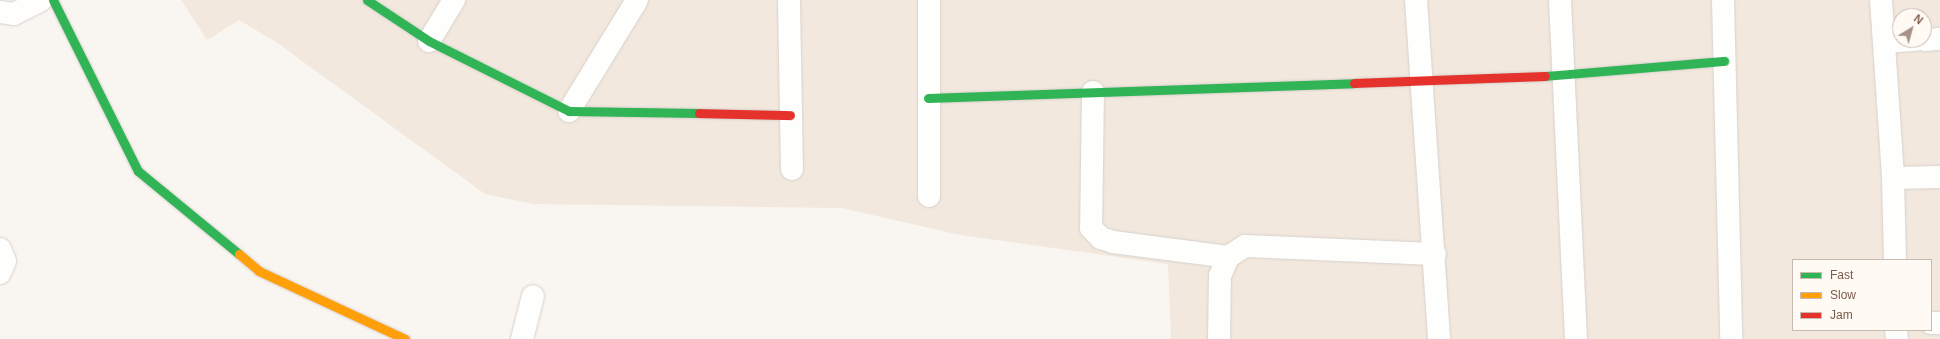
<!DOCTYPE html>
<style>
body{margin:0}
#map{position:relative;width:1940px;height:339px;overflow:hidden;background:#f9f5f0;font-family:Helvetica,sans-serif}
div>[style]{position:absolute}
.residential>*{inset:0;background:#f2e8de}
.roads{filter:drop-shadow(0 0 1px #d7d1cb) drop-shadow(0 0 1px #d7d1cb)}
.street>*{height:22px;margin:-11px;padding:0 11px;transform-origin:11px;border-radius:11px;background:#fefefd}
.fast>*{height:9px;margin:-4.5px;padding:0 4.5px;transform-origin:4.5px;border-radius:4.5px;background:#30b455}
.slow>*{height:9px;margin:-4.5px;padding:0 4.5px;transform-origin:4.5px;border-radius:4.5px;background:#ff9f0a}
.jam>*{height:9px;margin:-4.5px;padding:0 4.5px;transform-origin:4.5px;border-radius:4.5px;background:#e5322d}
span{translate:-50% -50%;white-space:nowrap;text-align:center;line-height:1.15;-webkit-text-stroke:3px #fffaf3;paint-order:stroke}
.legend{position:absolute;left:1792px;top:259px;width:140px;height:72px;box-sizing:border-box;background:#fffaf3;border:1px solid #cabbb1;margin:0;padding:5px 7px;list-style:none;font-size:12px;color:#7a5c4d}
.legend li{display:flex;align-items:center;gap:8px;height:20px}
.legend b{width:20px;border:1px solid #cabbb1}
.north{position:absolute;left:1892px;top:8px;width:40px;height:40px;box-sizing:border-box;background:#fffaf3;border:1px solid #cabbb1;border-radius:50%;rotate:37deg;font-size:11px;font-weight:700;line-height:16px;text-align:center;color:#7a5c4d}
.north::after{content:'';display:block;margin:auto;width:14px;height:18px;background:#a69286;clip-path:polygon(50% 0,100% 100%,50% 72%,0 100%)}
</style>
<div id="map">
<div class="residential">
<i style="clip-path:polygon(evenodd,181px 0,1940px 0,1940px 339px,1171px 339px,1168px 264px,960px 235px,842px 208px,533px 204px,485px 194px,276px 42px,239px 20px,207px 40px,181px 0,1900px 16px,1924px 16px,1924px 40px,1900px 40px,1900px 16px,181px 0,1793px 260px,1931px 260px,1931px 330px,1793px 330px,1793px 260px)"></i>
</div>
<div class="roads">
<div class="street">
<i style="left:789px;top:0;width:169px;rotate:89deg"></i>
<i style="left:1416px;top:0;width:340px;rotate:86.1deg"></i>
<i style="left:1560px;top:0;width:339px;rotate:87.3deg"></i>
<i style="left:1723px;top:0;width:339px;rotate:88.6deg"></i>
<i style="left:1881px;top:0;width:178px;rotate:86.1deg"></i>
<i style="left:1893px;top:178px;width:82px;rotate:88.6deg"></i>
<i style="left:0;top:12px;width:14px;rotate:8deg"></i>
<i style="left:14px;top:14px;width:30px;rotate:-27deg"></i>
<i style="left:1924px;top:40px;width:16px;rotate:-4deg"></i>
<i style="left:429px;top:41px;width:48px;rotate:-58.6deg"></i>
<i style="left:1884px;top:42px;width:32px;rotate:-4deg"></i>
<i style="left:1093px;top:92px;width:136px;rotate:90.8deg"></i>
<i style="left:1091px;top:228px;width:14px;rotate:45deg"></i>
<i style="left:1101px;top:238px;width:13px;rotate:18deg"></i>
<i style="left:1113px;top:242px;width:116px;rotate:7.4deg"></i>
<i style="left:569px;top:111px;width:130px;rotate:-58.5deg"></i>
<i style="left:1893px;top:178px;width:47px;rotate:-1.2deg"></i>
<i style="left:929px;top:196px;width:196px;rotate:-90deg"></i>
<i style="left:0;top:249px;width:13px;rotate:67deg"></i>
<i style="left:5px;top:261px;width:13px;rotate:113deg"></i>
<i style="left:1931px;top:323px;width:9px"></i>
<i style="left:1896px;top:330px;width:9px;rotate:84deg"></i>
<i style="left:522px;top:339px;width:44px;rotate:-75.7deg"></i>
<i style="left:1219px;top:339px;width:63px;rotate:-89.1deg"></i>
<i style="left:1220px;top:276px;width:21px;rotate:-67deg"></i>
<i style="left:1228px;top:257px;width:20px;rotate:-33deg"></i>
<i style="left:1245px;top:246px;width:190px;rotate:2.4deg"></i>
</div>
<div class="fast">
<i style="left:53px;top:0;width:191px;rotate:63.6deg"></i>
<i style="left:138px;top:171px;width:131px;rotate:39.4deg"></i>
<i style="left:367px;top:0;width:74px;rotate:33.5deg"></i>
<i style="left:429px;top:41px;width:157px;rotate:26.6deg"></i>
<i style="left:569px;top:111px;width:130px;rotate:0.9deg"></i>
<i style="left:1545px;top:76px;width:180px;rotate:-4.8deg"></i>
<i style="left:928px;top:98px;width:426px;rotate:-2deg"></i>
</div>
<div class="slow">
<i style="left:239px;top:254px;width:26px;rotate:40deg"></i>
<i style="left:259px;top:271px;width:161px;rotate:25deg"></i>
</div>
<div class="jam">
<i style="left:1354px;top:83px;width:191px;rotate:-2.1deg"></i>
<i style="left:699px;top:113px;width:91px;rotate:1.3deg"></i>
</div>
</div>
<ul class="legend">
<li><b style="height:5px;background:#30b455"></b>Fast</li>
<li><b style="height:5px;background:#ff9f0a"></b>Slow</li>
<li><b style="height:5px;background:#e5322d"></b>Jam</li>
</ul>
<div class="north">N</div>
</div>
